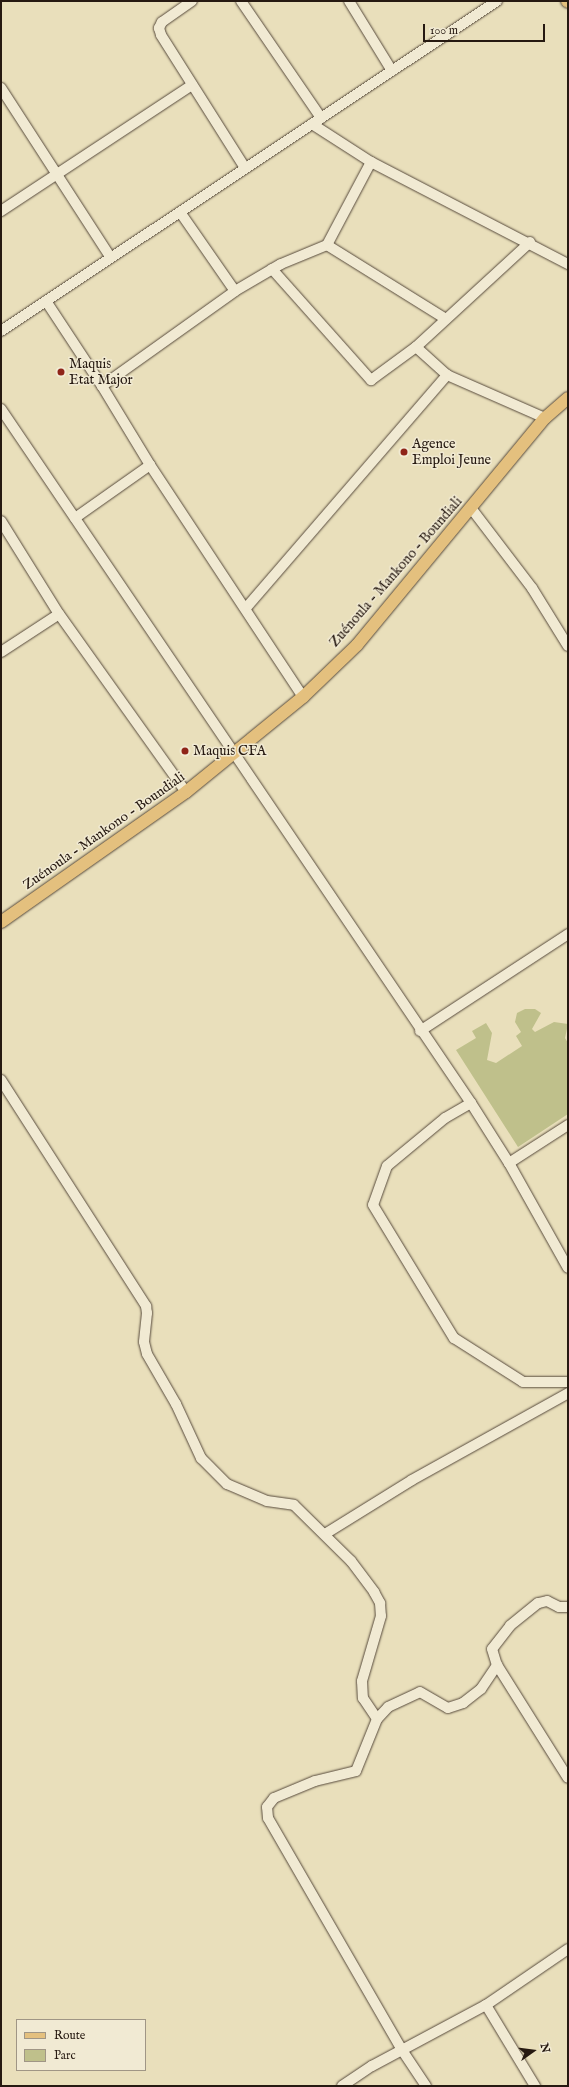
<!DOCTYPE html>
<meta charset="utf-8">
<style>
body{margin:0}
#map{position:relative;width:569px;height:2087px;overflow:hidden;background:#e9dfbb;font-family:"IM FELL English",serif}
div>[style]{position:absolute}
.green>*{inset:0;background:#bfc08b}
.roads{filter:drop-shadow(0 0 1px #574a3c) drop-shadow(0 0 1px #574a3c)}
.minor>*{height:10px;margin:-5px;padding:0 5px;transform-origin:5px;border-radius:5px;background:#f1ead3}
.major>*{height:12px;margin:-6px;padding:0 6px;transform-origin:6px;border-radius:6px;background:#e4c07e}
.dots>*{width:11px;height:11px;translate:-50% -50%;box-sizing:border-box;border:2px solid #f1ead3;border-radius:50%}
span{translate:-50% -50%;white-space:nowrap;text-align:center;line-height:1.15;-webkit-text-stroke:3px #f1ead3;paint-order:stroke}
.poi-label{font-size:14px;color:#261911}
.left{translate:0 -50%;text-align:left}
.street-label{font-size:14px;color:#261911}
.frame{position:absolute;inset:0;border:2px solid #261911;pointer-events:none}
.legend{position:absolute;left:16px;top:2019px;width:130px;height:52px;box-sizing:border-box;background:#f1ead3;border:1px solid #a09685;margin:0;padding:5px 7px;list-style:none;font-size:12px;color:#261911}
.legend li{display:flex;align-items:center;gap:8px;height:20px}
.legend b{width:20px;border:1px solid #a09685}
.north{position:absolute;left:513px;top:2031px;width:40px;height:40px;-webkit-text-stroke:3px #f1ead3;paint-order:stroke;rotate:76deg;font-size:11px;font-weight:700;line-height:16px;text-align:center;color:#261911}
.north::after{content:'';display:block;margin:auto;width:14px;height:18px;background:#261911;clip-path:polygon(50% 0,100% 100%,50% 72%,0 100%)}
.scale{position:absolute;left:423px;top:24px;width:122px;height:18px;box-sizing:border-box;border:2px solid #261911;border-top:0;padding-left:5px;font-size:12px;line-height:14px;white-space:nowrap;color:#261911;-webkit-text-stroke:3px #f1ead3;paint-order:stroke}
</style>
<div id="map">
<div class="green">
<i style="clip-path:polygon(525px 1009px,535px 1009px,541px 1013px,532px 1029px,535px 1032px,554px 1022px,568px 1024px,565px 1038px,568px 1043px,568px 1114px,518px 1147px,456px 1050px,476px 1038px,472px 1031px,486px 1023px,492px 1033px,487px 1060px,496px 1063px,522px 1046px,516px 1036px,521px 1032px,515px 1022px,517px 1013px)"></i>
</div>
<div class="roads">
<div class="minor">
<i style="left:192px;top:1px;width:37px;rotate:145deg"></i>
<i style="left:162px;top:22px;width:7px;rotate:117deg"></i>
<i style="left:159px;top:28px;width:7px;rotate:74deg"></i>
<i style="left:161px;top:35px;width:157px;rotate:57.7deg"></i>
<i style="left:241px;top:1px;width:142px;rotate:55.6deg"></i>
<i style="left:349px;top:1px;width:82px;rotate:58.4deg"></i>
<i style="left:1px;top:88px;width:202px;rotate:57.1deg"></i>
<i style="left:312px;top:124px;width:70px;rotate:32.8deg"></i>
<i style="left:371px;top:162px;width:222px;rotate:27.4deg"></i>
<i style="left:1px;top:211px;width:229px;rotate:-33.4deg"></i>
<i style="left:180px;top:212px;width:96px;rotate:55.2deg"></i>
<i style="left:327px;top:245px;width:140px;rotate:31.9deg"></i>
<i style="left:272px;top:269px;width:149px;rotate:48.3deg"></i>
<i style="left:371px;top:380px;width:56px;rotate:-36.3deg"></i>
<i style="left:416px;top:347px;width:155px;rotate:-42.6deg"></i>
<i style="left:46px;top:301px;width:102px;rotate:56.6deg"></i>
<i style="left:102px;top:386px;width:92px;rotate:58.7deg"></i>
<i style="left:150px;top:465px;width:278px;rotate:56.6deg"></i>
<i style="left:1px;top:331px;width:596px;rotate:-33.64deg"></i>
<i style="left:416px;top:347px;width:42px;rotate:42.1deg"></i>
<i style="left:102px;top:386px;width:163px;rotate:-35.5deg"></i>
<i style="left:235px;top:291px;width:53px;rotate:-30.4deg"></i>
<i style="left:281px;top:264px;width:50px;rotate:-22.4deg"></i>
<i style="left:327px;top:245px;width:94px;rotate:-62.1deg"></i>
<i style="left:1px;top:409px;width:838px;rotate:55.89deg"></i>
<i style="left:471px;top:1103px;width:71px;rotate:57.7deg"></i>
<i style="left:509px;top:1163px;width:120px;rotate:60.7deg"></i>
<i style="left:471px;top:508px;width:101px;rotate:52.7deg"></i>
<i style="left:532px;top:588px;width:68px;rotate:58.2deg"></i>
<i style="left:75px;top:518px;width:92px;rotate:-35.2deg"></i>
<i style="left:1px;top:521px;width:110px;rotate:58.1deg"></i>
<i style="left:59px;top:614px;width:219px;rotate:54.5deg"></i>
<i style="left:246px;top:608px;width:308px;rotate:-49.2deg"></i>
<i style="left:447px;top:375px;width:107px;rotate:23.7deg"></i>
<i style="left:1px;top:652px;width:69px;rotate:-33.2deg"></i>
<i style="left:420px;top:1031px;width:177px;rotate:-33.2deg"></i>
<i style="left:1px;top:1080px;width:269px;rotate:57.3deg"></i>
<i style="left:146px;top:1306px;width:7px;rotate:82deg"></i>
<i style="left:147px;top:1313px;width:29px;rotate:96deg"></i>
<i style="left:144px;top:1342px;width:12px;rotate:76deg"></i>
<i style="left:147px;top:1354px;width:58px;rotate:59.9deg"></i>
<i style="left:176px;top:1404px;width:60px;rotate:65.2deg"></i>
<i style="left:201px;top:1458px;width:37px;rotate:45deg"></i>
<i style="left:227px;top:1484px;width:43px;rotate:23deg"></i>
<i style="left:267px;top:1501px;width:27px;rotate:8deg"></i>
<i style="left:294px;top:1505px;width:80px;rotate:44.5deg"></i>
<i style="left:351px;top:1561px;width:39px;rotate:53deg"></i>
<i style="left:374px;top:1592px;width:13px;rotate:61deg"></i>
<i style="left:380px;top:1603px;width:13px;rotate:86deg"></i>
<i style="left:381px;top:1616px;width:68px;rotate:106.3deg"></i>
<i style="left:362px;top:1681px;width:17px;rotate:87deg"></i>
<i style="left:363px;top:1698px;width:25px;rotate:56deg"></i>
<i style="left:471px;top:1103px;width:30px;rotate:150deg"></i>
<i style="left:445px;top:1118px;width:75px;rotate:140.4deg"></i>
<i style="left:387px;top:1166px;width:41px;rotate:109.7deg"></i>
<i style="left:373px;top:1205px;width:156px;rotate:58.7deg"></i>
<i style="left:454px;top:1338px;width:82px;rotate:32.5deg"></i>
<i style="left:523px;top:1382px;width:45px"></i>
<i style="left:509px;top:1163px;width:70px;rotate:-32.8deg"></i>
<i style="left:325px;top:1534px;width:102px;rotate:-31.8deg"></i>
<i style="left:412px;top:1480px;width:179px;rotate:-29.1deg"></i>
<i style="left:568px;top:1607px;width:9px;rotate:180deg"></i>
<i style="left:559px;top:1607px;width:13px;rotate:-153deg"></i>
<i style="left:547px;top:1601px;width:9px;rotate:167deg"></i>
<i style="left:538px;top:1603px;width:36px;rotate:141deg"></i>
<i style="left:510px;top:1626px;width:29px;rotate:128deg"></i>
<i style="left:492px;top:1649px;width:17px;rotate:73deg"></i>
<i style="left:497px;top:1665px;width:133px;rotate:57.9deg"></i>
<i style="left:486px;top:2005px;width:95px;rotate:58.8deg"></i>
<i style="left:342px;top:2086px;width:36px;rotate:-34deg"></i>
<i style="left:372px;top:2066px;width:129px;rotate:-28.2deg"></i>
<i style="left:486px;top:2005px;width:99px;rotate:-34.3deg"></i>
<i style="left:426px;top:2086px;width:43px;rotate:-123.7deg"></i>
<i style="left:402px;top:2050px;width:268px;rotate:-120deg"></i>
<i style="left:268px;top:1818px;width:11px;rotate:-95deg"></i>
<i style="left:267px;top:1807px;width:11px;rotate:-52deg"></i>
<i style="left:274px;top:1798px;width:44px;rotate:-22.5deg"></i>
<i style="left:315px;top:1781px;width:42px;rotate:-13.7deg"></i>
<i style="left:356px;top:1771px;width:56px;rotate:-68deg"></i>
<i style="left:377px;top:1719px;width:16px;rotate:-47deg"></i>
<i style="left:388px;top:1707px;width:35px;rotate:-25deg"></i>
<i style="left:420px;top:1692px;width:32px;rotate:30deg"></i>
<i style="left:448px;top:1708px;width:16px;rotate:-18deg"></i>
<i style="left:463px;top:1703px;width:23px;rotate:-38deg"></i>
<i style="left:481px;top:1689px;width:29px;rotate:-56deg"></i>
</div>
<div class="major">
<i style="left:567px;top:1px;width:1px;rotate:45deg"></i>
<i style="left:1px;top:922px;width:226px;rotate:-35.1deg"></i>
<i style="left:186px;top:792px;width:151px;rotate:-39.1deg"></i>
<i style="left:303px;top:697px;width:75px;rotate:-43.9deg"></i>
<i style="left:357px;top:645px;width:295px;rotate:-50.4deg"></i>
<i style="left:545px;top:418px;width:30px;rotate:-41deg"></i>
</div>
</div>
<div class="dots">
<i style="left:61px;top:372px;background:#8f2418"></i>
<i style="left:404px;top:452px;background:#8f2418"></i>
<i style="left:185px;top:751px;background:#8f2418"></i>
</div>
<div class="poi-label">
<span class="left" style="left:69px;top:372px">Maquis<br>Etat Major</span>
<span class="left" style="left:412px;top:452px">Agence<br>Emploi Jeune</span>
<span class="left" style="left:193px;top:751px">Maquis CFA</span>
</div>
<div class="street-label">
<span style="left:396px;top:572px;rotate:-49deg">Zuénoula - Mankono - Boundiali</span>
<span style="left:104px;top:831px;rotate:-35deg">Zuénoula - Mankono - Boundiali</span>
</div>
<div class="frame"></div>
<ul class="legend">
<li><b style="height:5px;background:#e4c07e"></b>Route</li>
<li><b style="height:11px;background:#bfc08b"></b>Parc</li>
</ul>
<div class="north">N</div>
<div class="scale">100 m</div>
</div>
